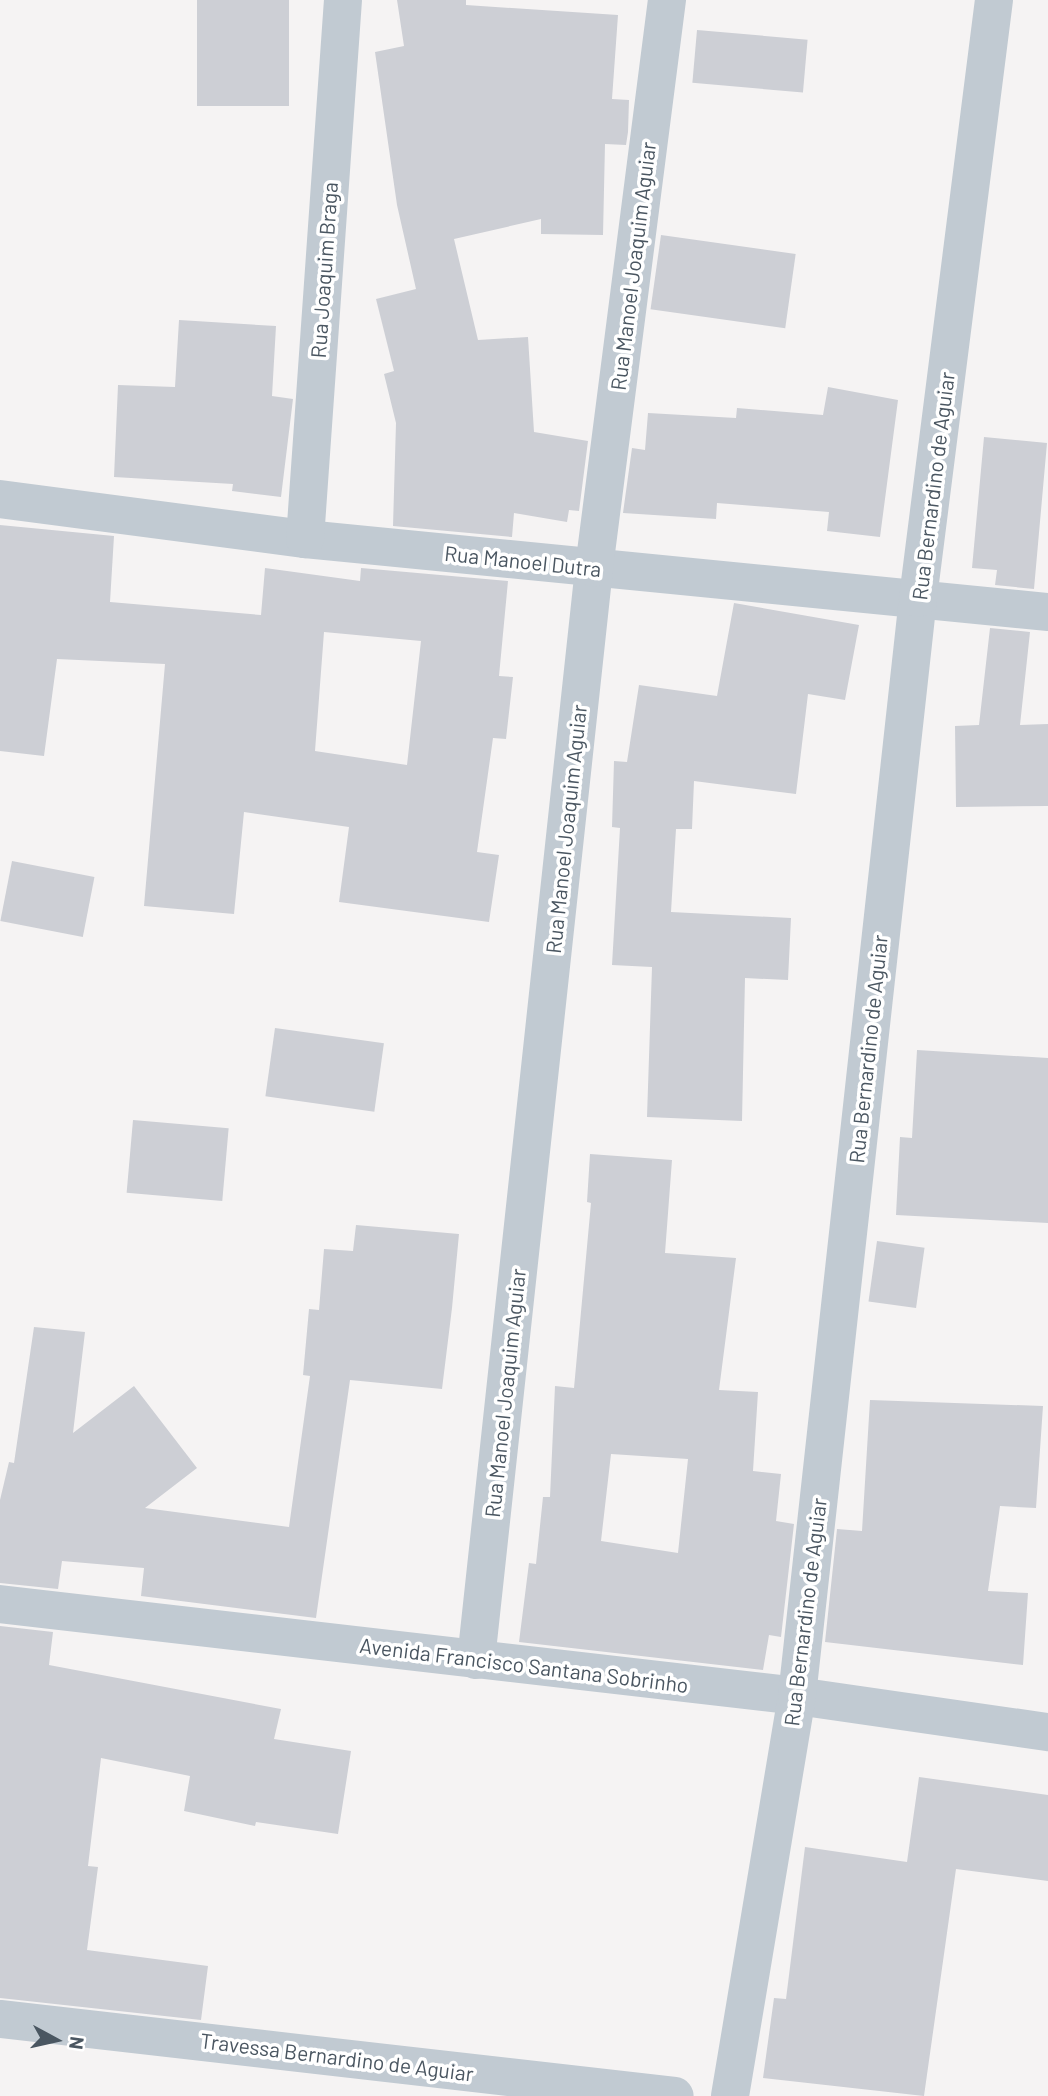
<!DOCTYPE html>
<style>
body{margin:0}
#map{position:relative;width:1048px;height:2096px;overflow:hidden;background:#f5f3f3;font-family:Barlow,sans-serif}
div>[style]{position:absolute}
.building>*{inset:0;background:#cdcfd5;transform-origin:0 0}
.minor>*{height:38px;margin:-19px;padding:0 19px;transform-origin:19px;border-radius:19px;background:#c1cad2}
span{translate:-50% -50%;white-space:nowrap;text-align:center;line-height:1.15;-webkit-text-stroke:7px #fff;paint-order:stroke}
.street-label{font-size:21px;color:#4a5661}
.north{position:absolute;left:21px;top:2005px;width:70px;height:70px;-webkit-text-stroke:5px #fff;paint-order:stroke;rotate:98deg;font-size:19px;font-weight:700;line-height:28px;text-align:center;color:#4a5661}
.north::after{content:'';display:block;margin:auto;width:24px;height:32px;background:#4a5661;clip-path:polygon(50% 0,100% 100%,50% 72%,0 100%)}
</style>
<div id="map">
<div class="building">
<i style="left:197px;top:0;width:92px;height:106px"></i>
<i style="clip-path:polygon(397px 0,466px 0,466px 5px,618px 15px,612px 99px,629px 100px,628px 132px,626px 145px,605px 144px,603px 235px,541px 234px,541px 219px,454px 239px,478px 340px,528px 337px,534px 432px,588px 441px,579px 511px,569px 510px,567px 522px,514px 513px,512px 537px,393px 526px,396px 423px,384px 374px,394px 371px,376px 299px,416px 289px,397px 205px,375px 52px,404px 46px)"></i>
<i style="left:697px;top:30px;width:111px;height:53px;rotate:5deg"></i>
<i style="left:661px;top:235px;width:136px;height:75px;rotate:8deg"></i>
<i style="clip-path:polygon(179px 320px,276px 326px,272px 396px,293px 399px,281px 497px,232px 491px,233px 484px,114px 477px,118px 385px,175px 387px)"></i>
<i style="clip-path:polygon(828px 387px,898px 400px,880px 537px,827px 531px,829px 512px,717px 503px,716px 519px,623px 513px,632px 448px,645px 450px,648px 413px,736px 418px,737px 408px,823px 415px)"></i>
<i style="clip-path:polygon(984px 437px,1047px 443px,1034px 589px,995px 585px,997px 570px,972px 568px)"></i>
<i style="clip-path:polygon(evenodd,0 525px,114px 536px,110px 602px,261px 615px,265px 568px,360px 581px,361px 568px,508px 581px,499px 676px,513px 677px,506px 739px,493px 738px,477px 852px,499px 855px,489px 922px,339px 902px,349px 827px,244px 812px,234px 914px,144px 906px,165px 664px,57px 659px,44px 756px,0 751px,0 525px,324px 632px,421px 641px,407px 765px,315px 751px,324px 632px)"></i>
<i style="clip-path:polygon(734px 603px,859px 625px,845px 700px,808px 694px,796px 794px,694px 781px,692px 829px,676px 829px,671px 912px,791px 918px,788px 980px,745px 978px,742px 1121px,647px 1117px,652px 967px,612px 965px,620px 828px,612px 827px,614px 761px,627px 762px,639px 685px,717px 696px)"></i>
<i style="clip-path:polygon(990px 628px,1030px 632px,1020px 725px,1048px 724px,1048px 806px,956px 807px,955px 726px,979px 725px)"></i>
<i style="left:12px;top:861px;width:84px;height:61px;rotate:11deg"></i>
<i style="left:275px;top:1028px;width:110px;height:69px;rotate:8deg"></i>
<i style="clip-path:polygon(917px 1050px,1048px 1058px,1048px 1223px,896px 1215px,900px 1137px,912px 1138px)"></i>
<i style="left:133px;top:1120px;width:96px;height:73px;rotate:5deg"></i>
<i style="clip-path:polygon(evenodd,590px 1154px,672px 1160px,665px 1253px,736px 1258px,719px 1390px,758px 1392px,753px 1471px,781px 1474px,776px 1521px,794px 1524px,781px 1637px,769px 1635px,763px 1670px,519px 1642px,529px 1563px,536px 1564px,543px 1497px,550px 1497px,555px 1386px,574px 1388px,591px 1203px,587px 1202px,590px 1154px,611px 1454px,688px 1459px,678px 1553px,601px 1541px,611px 1454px)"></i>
<i style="clip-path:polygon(356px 1225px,459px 1234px,452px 1308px,442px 1389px,350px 1380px,316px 1618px,141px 1596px,144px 1568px,62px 1561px,58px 1589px,0 1583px,0 1500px,9px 1462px,14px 1463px,34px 1327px,85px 1332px,73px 1433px,134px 1386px,197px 1468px,145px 1508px,289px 1527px,310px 1376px,303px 1375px,309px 1309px,319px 1310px,324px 1249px,353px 1251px)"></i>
<i style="left:877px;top:1241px;width:48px;height:61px;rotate:8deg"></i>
<i style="clip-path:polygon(870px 1400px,1043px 1406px,1036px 1508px,1000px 1506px,988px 1591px,1028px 1593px,1023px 1665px,825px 1642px,837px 1529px,862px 1531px)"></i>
<i style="clip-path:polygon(0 1626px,53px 1632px,49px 1665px,281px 1709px,274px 1739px,351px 1751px,338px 1834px,256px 1822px,255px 1826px,184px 1811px,190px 1776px,101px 1758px,88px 1866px,98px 1867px,87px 1950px,208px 1966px,201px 2020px,0 1998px)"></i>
<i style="clip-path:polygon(919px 1777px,1048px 1795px,1048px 1881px,956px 1869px,924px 2096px,763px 2078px,774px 1998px,786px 1999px,805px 1847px,907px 1862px)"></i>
</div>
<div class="minor">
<i style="left:0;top:499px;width:308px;rotate:7.5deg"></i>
<i style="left:305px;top:539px;width:747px;rotate:5.61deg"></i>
<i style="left:305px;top:539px;width:540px;rotate:-85.97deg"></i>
<i style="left:0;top:1604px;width:802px;rotate:6.58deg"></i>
<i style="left:797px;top:1696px;width:254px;rotate:8.2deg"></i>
<i style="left:476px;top:1660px;width:1098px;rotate:-83.83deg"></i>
<i style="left:594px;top:568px;width:573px;rotate:-82.68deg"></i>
<i style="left:0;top:2019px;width:679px;rotate:6.51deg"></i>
<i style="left:730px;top:2096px;width:406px;rotate:-80.5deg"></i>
<i style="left:797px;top:1696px;width:1105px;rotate:-83.71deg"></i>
<i style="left:918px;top:598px;width:603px;rotate:-82.76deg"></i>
</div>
<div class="street-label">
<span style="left:633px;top:266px;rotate:-83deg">Rua Manoel Joaquim Aguiar</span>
<span style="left:324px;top:270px;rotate:-86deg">Rua Joaquim Braga</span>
<span style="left:933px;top:486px;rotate:-83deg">Rua Bernardino de Aguiar</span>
<span style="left:523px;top:561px;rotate:6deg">Rua Manoel Dutra</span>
<span style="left:566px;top:829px;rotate:-84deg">Rua Manoel Joaquim Aguiar</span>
<span style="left:868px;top:1049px;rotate:-84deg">Rua Bernardino de Aguiar</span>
<span style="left:505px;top:1393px;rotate:-84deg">Rua Manoel Joaquim Aguiar</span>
<span style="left:805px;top:1612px;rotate:-83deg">Rua Bernardino de Aguiar</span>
<span style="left:524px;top:1665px;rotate:7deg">Avenida Francisco Santana Sobrinho</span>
<span style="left:337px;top:2057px;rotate:7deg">Travessa Bernardino de Aguiar</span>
</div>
<div class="north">N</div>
</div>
